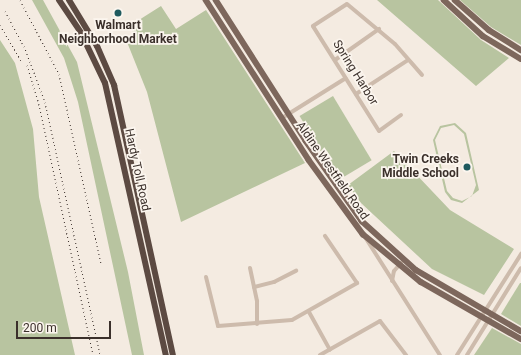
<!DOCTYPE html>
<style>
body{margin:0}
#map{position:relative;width:521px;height:355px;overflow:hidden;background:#f4ebe1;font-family:Roboto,sans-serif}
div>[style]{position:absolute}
.green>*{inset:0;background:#b8c4a0;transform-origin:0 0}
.minor>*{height:4px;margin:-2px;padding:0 2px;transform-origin:2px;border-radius:2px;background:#cdbbac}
.major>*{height:5.5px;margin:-2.75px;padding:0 2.75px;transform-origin:2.75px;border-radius:2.75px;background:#7d675c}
.highway>*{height:6px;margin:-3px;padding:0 3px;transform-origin:3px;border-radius:3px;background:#5c4a42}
.rail>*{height:1px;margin-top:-0.5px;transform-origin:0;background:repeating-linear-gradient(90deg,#3b302b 0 1px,transparent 0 4px)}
.dots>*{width:11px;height:11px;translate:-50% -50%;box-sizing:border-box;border:2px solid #fbf5ee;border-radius:50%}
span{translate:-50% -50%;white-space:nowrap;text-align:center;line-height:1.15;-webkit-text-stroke:3.5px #fbf5ee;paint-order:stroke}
.poi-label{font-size:12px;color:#3b302b;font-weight:700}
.right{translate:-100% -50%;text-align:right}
.street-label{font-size:12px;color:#3b302b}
.scale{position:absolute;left:16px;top:321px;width:95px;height:18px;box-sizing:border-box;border:2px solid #3b302b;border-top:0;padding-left:5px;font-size:12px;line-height:14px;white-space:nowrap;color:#3b302b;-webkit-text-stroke:3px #fbf5ee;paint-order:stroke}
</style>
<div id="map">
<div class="green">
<i style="clip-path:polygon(32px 0,43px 0,77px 62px,128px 272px,144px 355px,132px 355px,78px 102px,64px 58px)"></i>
<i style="clip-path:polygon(377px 0,438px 0,481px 40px,509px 58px,476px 86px)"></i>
<i style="clip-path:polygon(460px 0,521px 0,521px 45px,491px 27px)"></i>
<i style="clip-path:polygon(161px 6px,176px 29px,206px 10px,305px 163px,181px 222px,147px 92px,127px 42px,133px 38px,131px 25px)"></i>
<i style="clip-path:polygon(0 40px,15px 63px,33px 129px,39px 197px,75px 355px,0 355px)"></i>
<i style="left:333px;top:96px;width:75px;height:39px;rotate:59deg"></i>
<i style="clip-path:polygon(evenodd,455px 123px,466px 133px,479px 190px,462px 203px,451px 200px,445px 192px,433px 140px,440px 126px,455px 123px,454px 125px,464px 134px,476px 185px,472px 196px,462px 201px,453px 198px,447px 191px,435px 140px,441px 128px,454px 125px)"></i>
<i style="clip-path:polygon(394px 151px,450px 210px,514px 249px,484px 295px,432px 269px,361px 203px,348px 185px)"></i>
<i style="clip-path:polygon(520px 283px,521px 283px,521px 326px,501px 314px)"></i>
<i style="clip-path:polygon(492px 328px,521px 344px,521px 355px,474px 355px)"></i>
</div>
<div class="minor">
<i style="left:335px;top:60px;width:54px;rotate:-35.2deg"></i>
<i style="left:356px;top:94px;width:62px;rotate:-33.2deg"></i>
<i style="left:401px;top:115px;width:27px;rotate:144deg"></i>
<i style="left:379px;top:131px;width:124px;rotate:-122.2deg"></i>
<i style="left:313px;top:26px;width:40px;rotate:-32.9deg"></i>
<i style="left:347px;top:4px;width:62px;rotate:39.8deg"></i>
<i style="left:395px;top:44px;width:41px;rotate:48.9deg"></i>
<i style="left:282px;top:118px;width:75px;rotate:-32deg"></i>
<i style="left:365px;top:237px;width:140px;rotate:57.6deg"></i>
<i style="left:250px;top:268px;width:34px;rotate:78deg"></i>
<i style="left:257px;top:301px;width:23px;rotate:90deg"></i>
<i style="left:206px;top:277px;width:50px;rotate:76.2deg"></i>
<i style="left:218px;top:326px;width:74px;rotate:-4.6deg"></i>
<i style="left:292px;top:320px;width:75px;rotate:-29.6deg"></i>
<i style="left:357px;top:283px;width:57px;rotate:-124.2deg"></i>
<i style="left:392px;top:281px;width:10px;rotate:-79deg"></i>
<i style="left:394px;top:271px;width:11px;rotate:-49deg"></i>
<i style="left:254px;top:287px;width:21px;rotate:-14deg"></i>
<i style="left:274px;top:282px;width:25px;rotate:-27deg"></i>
<i style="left:309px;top:312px;width:43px;rotate:61.1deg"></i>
<i style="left:320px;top:355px;width:69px;rotate:-29.5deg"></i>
<i style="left:380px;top:321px;width:43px;rotate:52.6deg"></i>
<i style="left:457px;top:355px;width:120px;rotate:-57.6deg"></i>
<i style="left:467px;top:355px;width:102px;rotate:-58.2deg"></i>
</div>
<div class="major">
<i style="left:206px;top:0;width:190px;rotate:57.2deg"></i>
<i style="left:309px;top:160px;width:92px;rotate:53.9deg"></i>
<i style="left:363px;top:234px;width:75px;rotate:39.6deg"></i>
<i style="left:421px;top:282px;width:115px;rotate:29.7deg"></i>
<i style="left:216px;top:0;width:167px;rotate:57.4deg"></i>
<i style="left:306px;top:141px;width:98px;rotate:55deg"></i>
<i style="left:362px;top:221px;width:73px;rotate:42.2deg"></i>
<i style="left:416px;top:270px;width:121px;rotate:30.2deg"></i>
<i style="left:444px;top:0;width:53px;rotate:42.7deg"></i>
<i style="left:483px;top:36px;width:44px;rotate:31.2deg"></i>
<i style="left:455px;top:0;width:45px;rotate:41.4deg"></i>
<i style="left:489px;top:30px;width:38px;rotate:32deg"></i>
</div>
<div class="highway">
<i style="left:59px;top:0;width:40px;rotate:56deg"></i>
<i style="left:81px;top:33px;width:55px;rotate:64.4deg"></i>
<i style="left:105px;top:83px;width:279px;rotate:77.4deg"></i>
<i style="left:69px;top:0;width:54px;rotate:58.7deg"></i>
<i style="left:97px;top:46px;width:43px;rotate:66.4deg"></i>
<i style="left:114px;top:85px;width:276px;rotate:77.7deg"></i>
</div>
<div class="rail">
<i style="left:20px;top:0;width:84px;rotate:62.2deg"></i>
<i style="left:59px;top:74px;width:195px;rotate:77.5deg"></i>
<i style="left:5px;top:11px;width:40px;rotate:62deg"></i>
<i style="left:24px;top:46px;width:60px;rotate:69.4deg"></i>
<i style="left:45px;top:102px;width:259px;rotate:77.7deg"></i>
<i style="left:0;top:25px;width:43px;rotate:59.3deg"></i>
<i style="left:27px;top:65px;width:37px;rotate:73deg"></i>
<i style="left:38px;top:100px;width:261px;rotate:77.8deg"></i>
</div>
<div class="dots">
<i style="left:118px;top:13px;background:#1f5a5e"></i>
<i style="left:467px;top:167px;background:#1f5a5e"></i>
</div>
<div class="poi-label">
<span style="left:118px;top:33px">Walmart<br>Neighborhood Market</span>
<span class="right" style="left:459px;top:167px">Twin Creeks<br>Middle School</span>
</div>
<div class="street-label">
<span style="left:355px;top:73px;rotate:58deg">Spring Harbor</span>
<span style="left:137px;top:170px;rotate:78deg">Hardy Toll Road</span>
<span style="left:332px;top:171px;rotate:55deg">Aldine Westfield Road</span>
</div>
<div class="scale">200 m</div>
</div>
